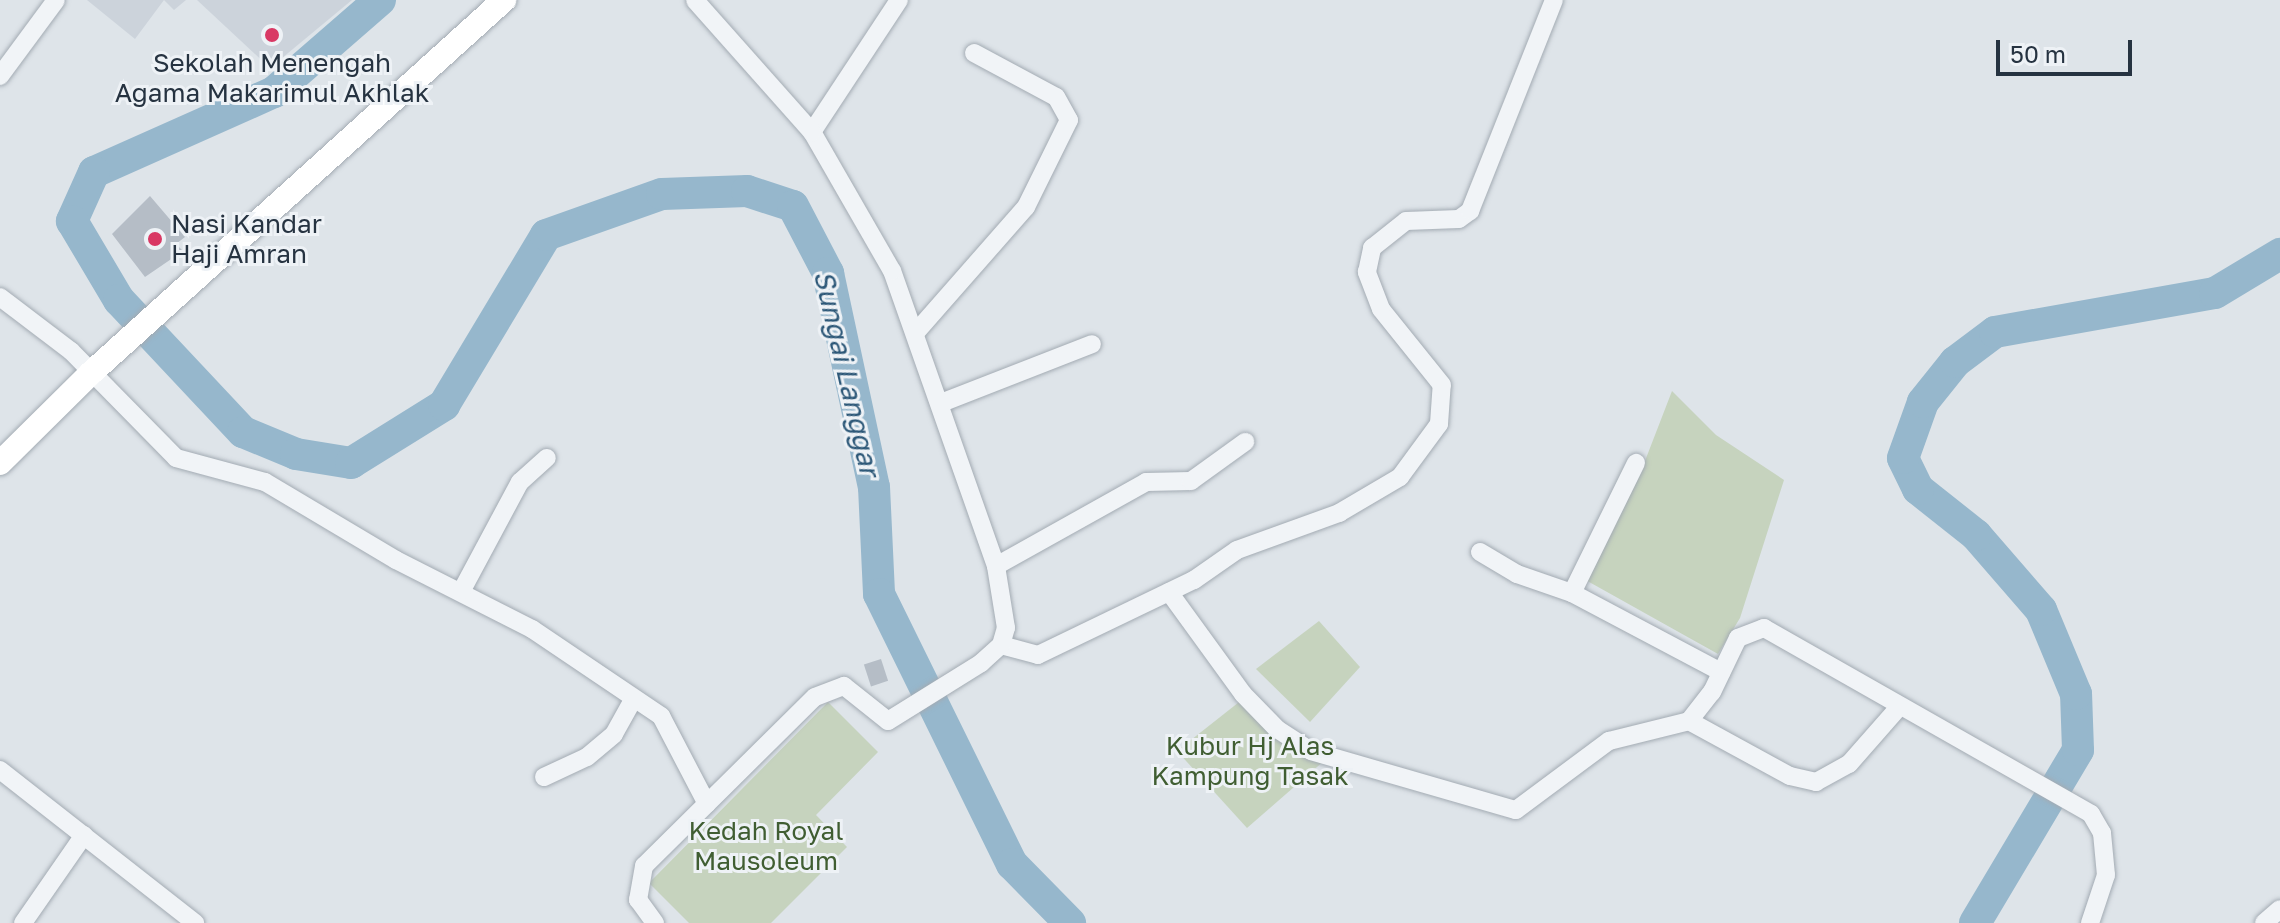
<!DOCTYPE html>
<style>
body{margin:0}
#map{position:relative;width:2280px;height:923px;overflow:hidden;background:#dee4e9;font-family:"Golos Text",sans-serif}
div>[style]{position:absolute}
.built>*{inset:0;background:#ccd3db}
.green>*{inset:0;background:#c6d3be}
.river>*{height:32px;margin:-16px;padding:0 16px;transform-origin:16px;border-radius:16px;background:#96b7cc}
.building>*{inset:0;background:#b5bdc6;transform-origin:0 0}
.roads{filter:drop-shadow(0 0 2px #a3abb3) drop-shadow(0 0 2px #a3abb3)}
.street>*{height:18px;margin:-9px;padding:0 9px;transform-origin:9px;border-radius:9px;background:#f1f4f7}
.secondary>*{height:24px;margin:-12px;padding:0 12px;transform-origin:12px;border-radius:12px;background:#fff}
.dots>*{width:22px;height:22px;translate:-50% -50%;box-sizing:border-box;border:4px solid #eef2f6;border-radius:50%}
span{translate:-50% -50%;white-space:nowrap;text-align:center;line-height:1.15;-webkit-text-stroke:6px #eef2f6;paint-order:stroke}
.poi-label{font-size:26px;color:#263341}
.left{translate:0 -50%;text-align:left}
.park-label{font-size:26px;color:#405e32}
.water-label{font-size:28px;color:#2d5878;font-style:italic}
.scale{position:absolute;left:1996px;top:40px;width:136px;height:36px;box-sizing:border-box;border:4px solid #263341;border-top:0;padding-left:10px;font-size:24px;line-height:28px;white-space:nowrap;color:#263341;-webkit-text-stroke:6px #eef2f6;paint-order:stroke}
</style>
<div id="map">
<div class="built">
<i style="clip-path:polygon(87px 0,186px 0,174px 10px,164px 0,135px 39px)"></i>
<i style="clip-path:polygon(197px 0,352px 0,270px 68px)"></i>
</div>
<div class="green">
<i style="clip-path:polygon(1672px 391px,1716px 435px,1784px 480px,1740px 618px,1718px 654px,1582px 578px,1638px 479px)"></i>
<i style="clip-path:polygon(1319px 621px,1360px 667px,1310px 722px,1256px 669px)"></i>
<i style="clip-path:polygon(1248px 695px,1325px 760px,1247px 828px,1177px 751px)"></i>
<i style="clip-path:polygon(828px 702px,878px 752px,816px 815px,847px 847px,771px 923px,689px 923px,649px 883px)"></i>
</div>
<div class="river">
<i style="left:380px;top:0;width:140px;rotate:139deg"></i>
<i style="left:274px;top:92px;width:197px;rotate:156deg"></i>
<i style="left:94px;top:172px;width:54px;rotate:114.2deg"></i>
<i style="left:72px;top:221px;width:92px;rotate:59.3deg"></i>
<i style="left:119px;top:300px;width:181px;rotate:46.8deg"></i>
<i style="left:243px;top:432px;width:57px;rotate:22.5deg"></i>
<i style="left:296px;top:454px;width:56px;rotate:9.3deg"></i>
<i style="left:351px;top:463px;width:110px;rotate:-31.9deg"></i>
<i style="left:444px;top:405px;width:198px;rotate:-59deg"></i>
<i style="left:546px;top:235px;width:123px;rotate:-19.5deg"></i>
<i style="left:662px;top:194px;width:85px;rotate:-2deg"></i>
<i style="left:747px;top:191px;width:48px;rotate:18.1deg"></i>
<i style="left:793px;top:206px;width:76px;rotate:62.4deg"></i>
<i style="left:828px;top:273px;width:219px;rotate:77.9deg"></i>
<i style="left:874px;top:487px;width:107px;rotate:87.3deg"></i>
<i style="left:879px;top:594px;width:301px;rotate:63.8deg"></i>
<i style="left:1012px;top:864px;width:83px;rotate:45.5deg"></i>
<i style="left:1975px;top:923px;width:201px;rotate:-59.2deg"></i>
<i style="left:2078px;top:750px;width:56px;rotate:-92deg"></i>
<i style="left:2076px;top:694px;width:91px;rotate:-112.6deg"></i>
<i style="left:2041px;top:610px;width:99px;rotate:-130.9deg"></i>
<i style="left:1976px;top:535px;width:74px;rotate:-141.6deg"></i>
<i style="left:1918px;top:489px;width:34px;rotate:-116deg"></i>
<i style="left:1903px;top:458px;width:59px;rotate:-70.3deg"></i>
<i style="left:1923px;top:402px;width:51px;rotate:-51.3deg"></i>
<i style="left:1955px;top:362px;width:50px;rotate:-36.9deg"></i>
<i style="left:1995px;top:332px;width:223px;rotate:-10.1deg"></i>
<i style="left:2215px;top:293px;width:76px;rotate:-31deg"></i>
</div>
<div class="building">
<i style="clip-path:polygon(150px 196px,185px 237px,176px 244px,183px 251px,145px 277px,112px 234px)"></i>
<i style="left:881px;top:659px;width:23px;height:18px;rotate:72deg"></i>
</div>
<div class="roads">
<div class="street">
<i style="left:0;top:76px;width:94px;rotate:-53.6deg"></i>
<i style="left:812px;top:132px;width:158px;rotate:-56.6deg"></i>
<i style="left:0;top:297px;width:89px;rotate:37.3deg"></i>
<i style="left:71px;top:351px;width:150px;rotate:45.5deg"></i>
<i style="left:176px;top:458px;width:92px;rotate:15.1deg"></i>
<i style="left:265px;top:482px;width:152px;rotate:30.8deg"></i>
<i style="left:396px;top:560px;width:153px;rotate:26.9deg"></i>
<i style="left:532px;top:629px;width:156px;rotate:34deg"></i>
<i style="left:661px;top:716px;width:99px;rotate:62.4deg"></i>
<i style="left:917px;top:331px;width:165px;rotate:-48.7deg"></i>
<i style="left:1026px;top:207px;width:97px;rotate:-63.7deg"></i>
<i style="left:1069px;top:120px;width:26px;rotate:-119deg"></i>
<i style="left:1056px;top:97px;width:93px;rotate:-151.8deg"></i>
<i style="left:941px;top:403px;width:162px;rotate:-21.3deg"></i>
<i style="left:1480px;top:552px;width:43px;rotate:30.7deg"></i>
<i style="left:1517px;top:574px;width:58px;rotate:19.1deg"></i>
<i style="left:1572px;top:593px;width:169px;rotate:27.9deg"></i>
<i style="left:996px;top:566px;width:172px;rotate:-29.2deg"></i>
<i style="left:1146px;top:482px;width:45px;rotate:-1.3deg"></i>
<i style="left:1191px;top:481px;width:67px;rotate:-35.8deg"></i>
<i style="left:462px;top:590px;width:123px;rotate:-61.8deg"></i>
<i style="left:520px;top:482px;width:36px;rotate:-42deg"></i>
<i style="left:1169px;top:592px;width:126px;rotate:54deg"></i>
<i style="left:1243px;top:694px;width:49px;rotate:45.8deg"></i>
<i style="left:1277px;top:729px;width:40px;rotate:32.9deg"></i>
<i style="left:1311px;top:751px;width:213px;rotate:16.1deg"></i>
<i style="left:1516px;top:810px;width:116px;rotate:-36.6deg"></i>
<i style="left:1609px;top:741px;width:82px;rotate:-14deg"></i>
<i style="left:1689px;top:721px;width:37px;rotate:-52deg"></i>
<i style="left:1712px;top:692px;width:60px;rotate:-64.3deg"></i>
<i style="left:1738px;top:638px;width:28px;rotate:-21deg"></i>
<i style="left:1764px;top:628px;width:376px;rotate:29.6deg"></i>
<i style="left:2091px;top:814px;width:22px;rotate:60deg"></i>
<i style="left:2102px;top:833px;width:42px;rotate:84.6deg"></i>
<i style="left:2106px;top:875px;width:51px;rotate:108.4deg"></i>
<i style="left:1572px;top:593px;width:145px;rotate:-63.8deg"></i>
<i style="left:1001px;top:645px;width:38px;rotate:15deg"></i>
<i style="left:1038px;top:655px;width:173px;rotate:-25.7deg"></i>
<i style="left:1194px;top:580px;width:52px;rotate:-34.9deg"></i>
<i style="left:1237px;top:550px;width:109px;rotate:-19.9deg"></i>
<i style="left:1339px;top:513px;width:71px;rotate:-30.5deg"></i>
<i style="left:1400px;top:477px;width:66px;rotate:-53.7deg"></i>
<i style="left:1439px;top:424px;width:39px;rotate:-86deg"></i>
<i style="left:1442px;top:385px;width:97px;rotate:-128.8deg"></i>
<i style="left:1381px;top:309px;width:40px;rotate:-111deg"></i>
<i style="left:1367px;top:272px;width:25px;rotate:-78deg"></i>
<i style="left:1372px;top:248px;width:43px;rotate:-38.5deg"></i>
<i style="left:1406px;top:221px;width:53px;rotate:-2.2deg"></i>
<i style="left:1459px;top:219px;width:14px;rotate:-36deg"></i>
<i style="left:1470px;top:211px;width:227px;rotate:-68.3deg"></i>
<i style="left:1689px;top:721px;width:115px;rotate:28.6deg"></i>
<i style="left:1790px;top:776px;width:27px;rotate:13deg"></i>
<i style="left:1816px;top:782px;width:38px;rotate:-29deg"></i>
<i style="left:1849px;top:764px;width:77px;rotate:-48.7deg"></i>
<i style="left:0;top:770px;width:248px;rotate:38.1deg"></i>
<i style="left:544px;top:777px;width:47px;rotate:-24.9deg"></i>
<i style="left:587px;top:757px;width:35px;rotate:-40deg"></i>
<i style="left:614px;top:734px;width:38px;rotate:-61deg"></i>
<i style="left:23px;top:923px;width:107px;rotate:-55.3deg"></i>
<i style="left:655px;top:923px;width:29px;rotate:-126deg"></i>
<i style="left:638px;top:900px;width:35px;rotate:-80deg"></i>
<i style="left:644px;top:866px;width:240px;rotate:-44.7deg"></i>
<i style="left:815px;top:697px;width:31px;rotate:-21deg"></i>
<i style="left:844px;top:686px;width:56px;rotate:38.5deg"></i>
<i style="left:888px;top:721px;width:110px;rotate:-31.9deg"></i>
<i style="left:981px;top:663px;width:27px;rotate:-42deg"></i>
<i style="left:1001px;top:645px;width:18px;rotate:-74deg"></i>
<i style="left:1006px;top:628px;width:63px;rotate:-99.2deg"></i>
<i style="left:996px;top:566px;width:313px;rotate:-109.4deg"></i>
<i style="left:892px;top:271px;width:160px;rotate:-119.9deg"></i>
<i style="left:812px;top:132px;width:176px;rotate:-131.6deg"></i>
<i style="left:2264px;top:923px;width:21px;rotate:-41deg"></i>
</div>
<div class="secondary">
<i style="left:0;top:463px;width:128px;rotate:-44.7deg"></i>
<i style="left:91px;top:373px;width:557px;rotate:-42.09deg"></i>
</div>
</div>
<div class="dots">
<i style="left:272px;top:35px;background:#d93864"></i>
<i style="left:155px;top:239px;background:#d93864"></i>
</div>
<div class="poi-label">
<span style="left:272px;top:78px">Sekolah Menengah<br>Agama Makarimul Akhlak</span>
<span class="left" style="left:171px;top:239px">Nasi Kandar<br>Haji Amran</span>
</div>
<div class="park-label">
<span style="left:1250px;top:761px">Kubur Hj Alas<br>Kampung Tasak</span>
<span style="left:766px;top:846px">Kedah Royal<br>Mausoleum</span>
</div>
<div class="water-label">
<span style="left:847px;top:373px;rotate:77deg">Sungai Langgar</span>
</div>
<div class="scale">50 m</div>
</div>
